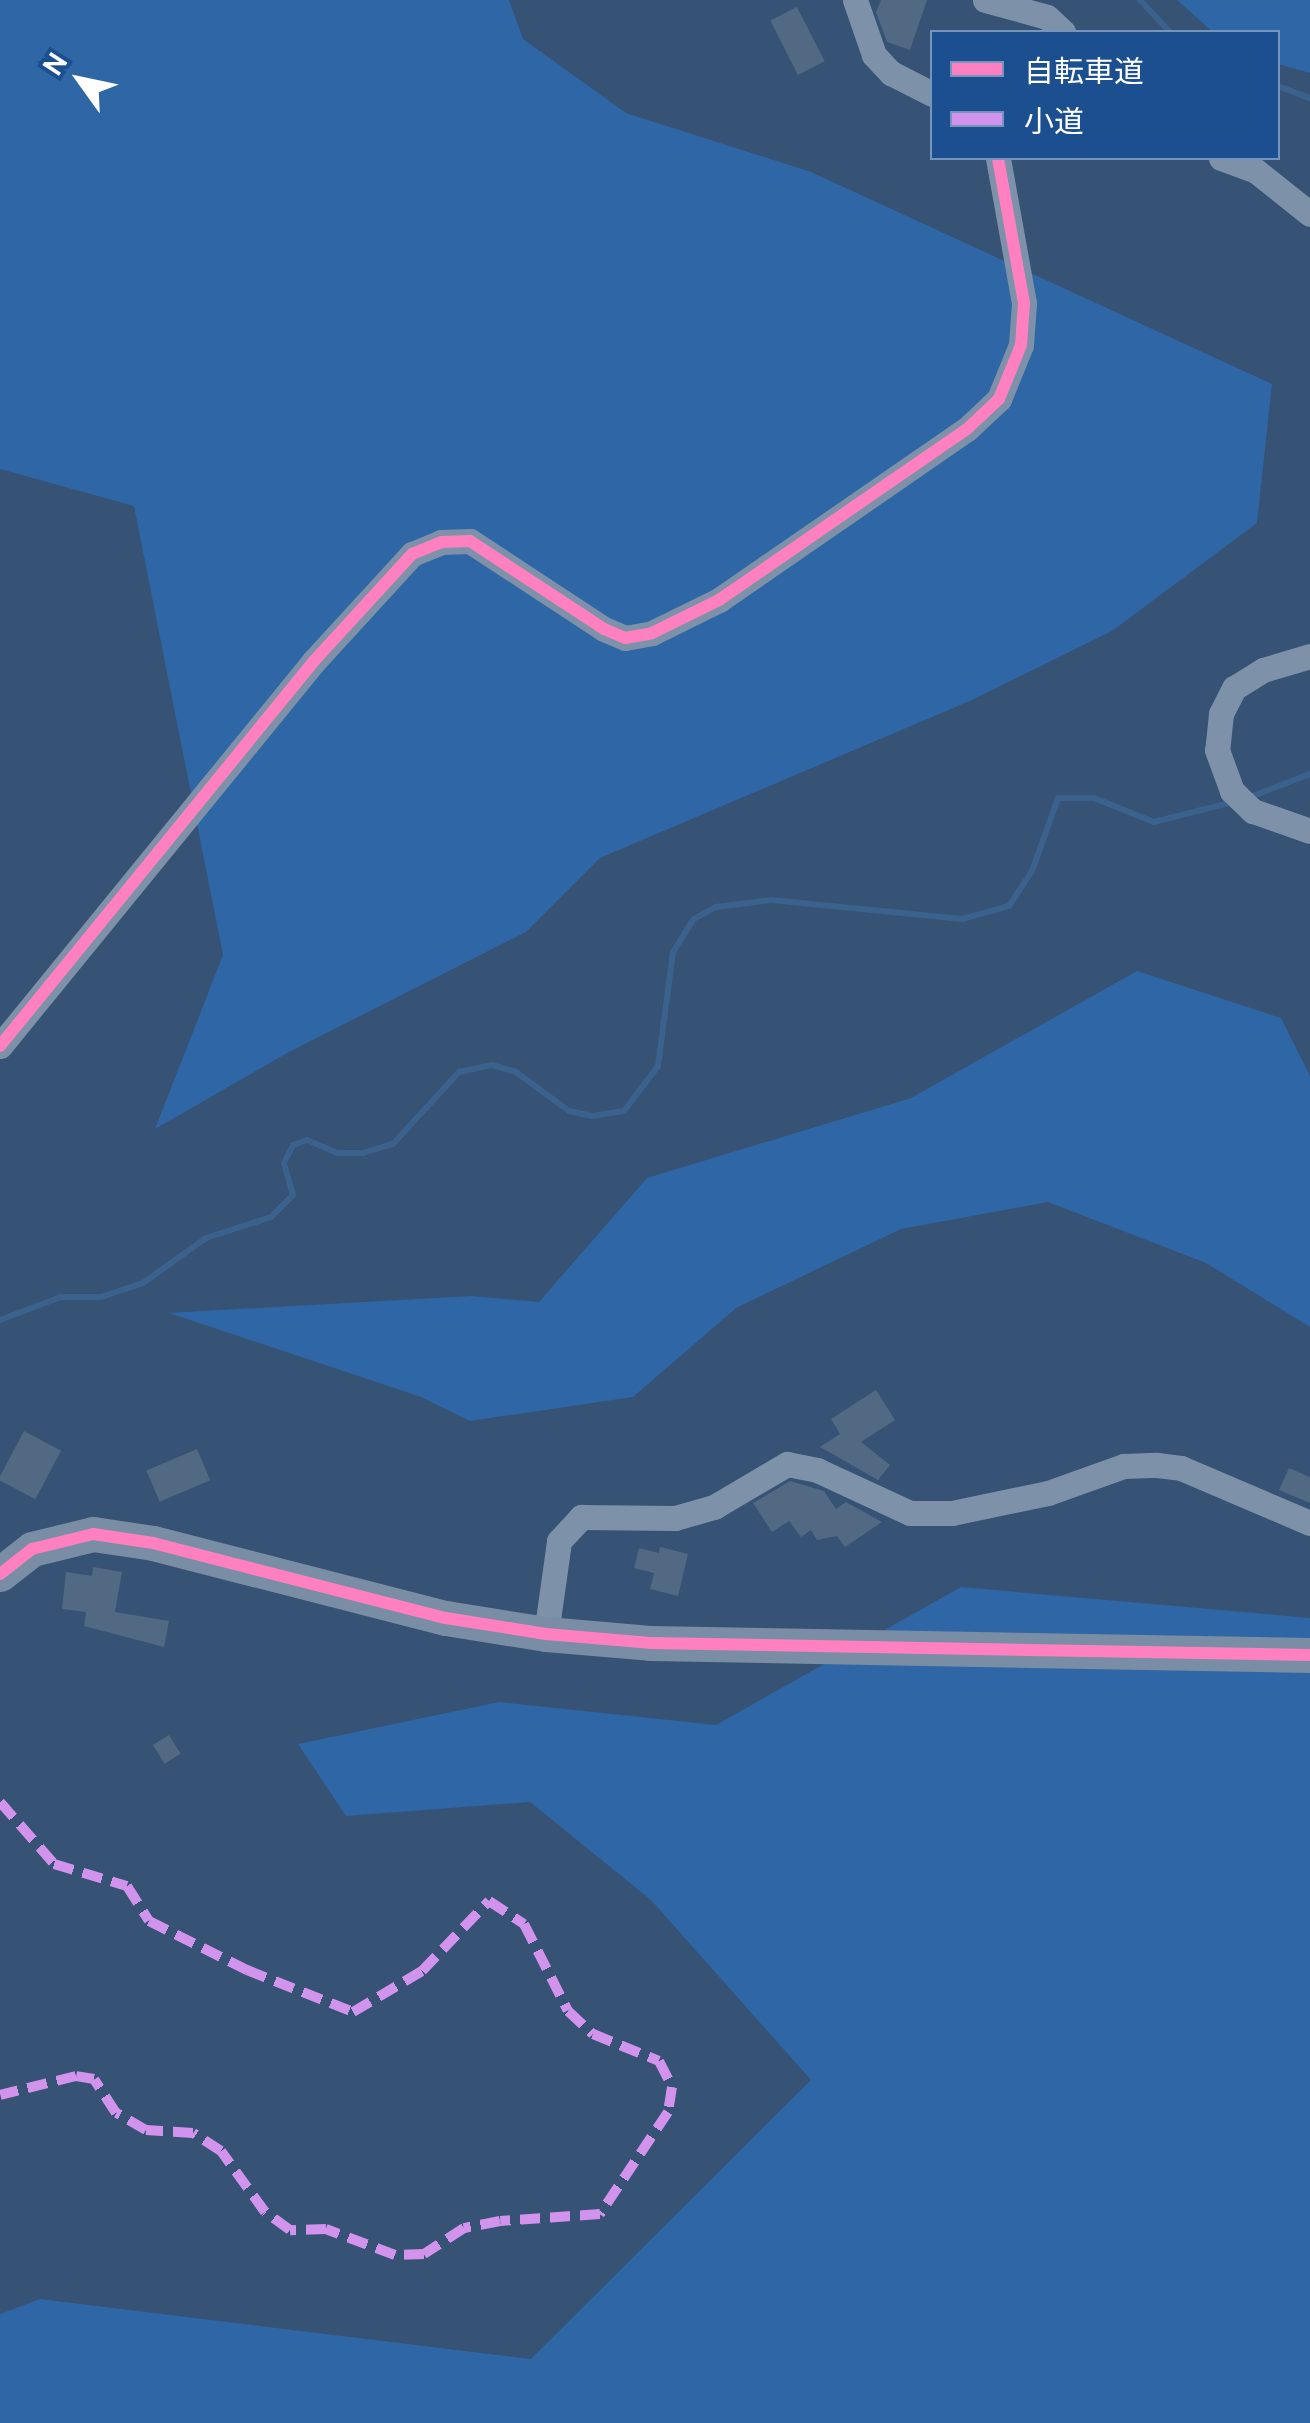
<!DOCTYPE html>
<meta charset="utf-8">
<style>
body{margin:0}
#map{position:relative;width:1310px;height:2423px;overflow:hidden;background:#365274;font-family:Cabin,"Noto Sans JP",sans-serif}
div>[style]{position:absolute}
.green>*{inset:0;background:#2f66a5}
.stream>*{height:6px;margin:-3px;padding:0 3px;transform-origin:3px;border-radius:3px;background:#3b618d}
.building>*{inset:0;background:#526984;transform-origin:0 0}
.street>*{height:25px;margin:-12.5px;padding:0 12.5px;transform-origin:12.5px;border-radius:12.5px;background:#7d92a8}
.secondary>*{height:35px;margin:-17.5px;padding:0 17.5px;transform-origin:17.5px;border-radius:17.5px;background:#798da4}
.quiet>*{height:10px;margin-top:-5px;transform-origin:0;background:repeating-linear-gradient(90deg,#d193ec 0 20px,transparent 0 30px)}
.cycleway>*{height:12px;margin:-6px;padding:0 6px;transform-origin:6px;border-radius:6px;background:#ff80c0}
span{translate:-50% -50%;white-space:nowrap;text-align:center;line-height:1.15;-webkit-text-stroke:9px #1b4f8f;paint-order:stroke}
.legend{position:absolute;left:930px;top:30px;width:350px;height:130px;box-sizing:border-box;background:#1b4f8f;border:2px solid #7695bc;margin:0;padding:12px 18px;list-style:none;font-size:30px;color:#fff}
.legend li{display:flex;align-items:center;gap:20px;height:50px}
.legend b{width:50px;border:2px solid #7695bc}
.north{position:absolute;left:30px;top:30px;width:100px;height:100px;-webkit-text-stroke:8px #1b4f8f;paint-order:stroke;rotate:303deg;font-size:28px;font-weight:700;line-height:40px;text-align:center;color:#fff}
.north::after{content:'';display:block;margin:auto;width:35px;height:45px;background:#fff;clip-path:polygon(50% 0,100% 100%,50% 72%,0 100%)}
</style>
<div id="map">
<div class="green">
<i style="clip-path:polygon(0 0,509px 0,523px 39px,626px 113px,811px 172px,1272px 384px,1257px 523px,1112px 631px,972px 700px,600px 858px,526px 932px,289px 1052px,155px 1129px,223px 955px,134px 506px,0 469px)"></i>
<i style="clip-path:polygon(1177px 0,1310px 0,1310px 73px,1278px 64px,1278px 32px,1213px 32px)"></i>
<i style="clip-path:polygon(1137px 971px,1281px 1018px,1310px 1076px,1310px 1327px,1206px 1263px,1048px 1202px,901px 1229px,736px 1308px,633px 1397px,470px 1421px,421px 1397px,169px 1313px,471px 1296px,539px 1302px,647px 1178px,911px 1098px)"></i>
<i style="clip-path:polygon(961px 1587px,1310px 1618px,1310px 2423px,0 2423px,0 2314px,40px 2299px,531px 2359px,811px 2080px,651px 1900px,530px 1802px,346px 1816px,298px 1744px,499px 1702px,716px 1725px)"></i>
</div>
<div class="stream">
<i style="left:1140px;top:0;width:44px;rotate:46.8deg"></i>
<i style="left:1278px;top:86px;width:34px;rotate:21deg"></i>
<i style="left:1250px;top:797px;width:64px;rotate:-21deg"></i>
<i style="left:0;top:1320px;width:65px;rotate:-20.7deg"></i>
<i style="left:61px;top:1297px;width:40px"></i>
<i style="left:101px;top:1297px;width:44px;rotate:-18.4deg"></i>
<i style="left:143px;top:1283px;width:77px;rotate:-35.5deg"></i>
<i style="left:206px;top:1238px;width:68px;rotate:-17.9deg"></i>
<i style="left:271px;top:1217px;width:31px;rotate:-45deg"></i>
<i style="left:293px;top:1195px;width:33px;rotate:-106deg"></i>
<i style="left:284px;top:1163px;width:20px;rotate:-63deg"></i>
<i style="left:293px;top:1145px;width:15px;rotate:-20deg"></i>
<i style="left:307px;top:1140px;width:33px;rotate:23deg"></i>
<i style="left:337px;top:1153px;width:26px"></i>
<i style="left:363px;top:1153px;width:31px;rotate:-17deg"></i>
<i style="left:393px;top:1144px;width:98px;rotate:-47.5deg"></i>
<i style="left:459px;top:1072px;width:34px;rotate:-12deg"></i>
<i style="left:492px;top:1065px;width:25px;rotate:16deg"></i>
<i style="left:516px;top:1072px;width:66px;rotate:36.3deg"></i>
<i style="left:569px;top:1111px;width:24px;rotate:12deg"></i>
<i style="left:592px;top:1116px;width:32px;rotate:-9deg"></i>
<i style="left:624px;top:1111px;width:56px;rotate:-52.9deg"></i>
<i style="left:658px;top:1066px;width:115px;rotate:-82.5deg"></i>
<i style="left:673px;top:952px;width:39px;rotate:-58deg"></i>
<i style="left:694px;top:919px;width:25px;rotate:-29deg"></i>
<i style="left:716px;top:907px;width:55px;rotate:-7.3deg"></i>
<i style="left:771px;top:900px;width:192px;rotate:5.7deg"></i>
<i style="left:962px;top:919px;width:49px;rotate:-15.5deg"></i>
<i style="left:1009px;top:906px;width:42px;rotate:-56.7deg"></i>
<i style="left:1032px;top:871px;width:77px;rotate:-70.4deg"></i>
<i style="left:1058px;top:798px;width:36px"></i>
<i style="left:1094px;top:798px;width:65px;rotate:21.8deg"></i>
<i style="left:1154px;top:822px;width:81px;rotate:-14.2deg"></i>
</div>
<div class="building">
<i style="clip-path:polygon(881px 0,927px 0,910px 50px,887px 42px,876px 12px)"></i>
<i style="left:797px;top:7px;width:61px;height:30px;rotate:63deg"></i>
<i style="clip-path:polygon(876px 1390px,895px 1420px,861px 1442px,890px 1465px,878px 1480px,820px 1447px,840px 1434px,831px 1419px)"></i>
<i style="left:24px;top:1431px;width:42px;height:55px;rotate:28deg"></i>
<i style="left:197px;top:1449px;width:34px;height:55px;rotate:67deg"></i>
<i style="clip-path:polygon(1289px 1468px,1310px 1477px,1310px 1503px,1279px 1490px)"></i>
<i style="clip-path:polygon(790px 1481px,824px 1491px,836px 1509px,846px 1502px,882px 1522px,845px 1547px,837px 1536px,817px 1540px,811px 1530px,801px 1537px,789px 1521px,772px 1532px,753px 1503px)"></i>
<i style="clip-path:polygon(660px 1547px,688px 1554px,678px 1596px,650px 1589px,654px 1573px,634px 1568px,639px 1548px,659px 1553px)"></i>
<i style="clip-path:polygon(93px 1567px,122px 1572px,115px 1612px,169px 1621px,164px 1647px,84px 1626px,86px 1612px,62px 1609px,66px 1572px,92px 1576px)"></i>
<i style="left:169px;top:1735px;width:22px;height:19px;rotate:58deg"></i>
</div>
<div class="street">
<i style="left:855px;top:0;width:58px;rotate:70.9deg"></i>
<i style="left:874px;top:55px;width:25px;rotate:47deg"></i>
<i style="left:891px;top:73px;width:46px;rotate:27.1deg"></i>
<i style="left:985px;top:0;width:64px;rotate:15.3deg"></i>
<i style="left:1047px;top:17px;width:22px;rotate:43deg"></i>
<i style="left:1221px;top:158px;width:37px;rotate:20deg"></i>
<i style="left:1256px;top:171px;width:69px;rotate:38.5deg"></i>
<i style="left:1310px;top:656px;width:49px;rotate:163.4deg"></i>
<i style="left:1263px;top:670px;width:34px;rotate:148deg"></i>
<i style="left:1234px;top:688px;width:29px;rotate:117deg"></i>
<i style="left:1221px;top:714px;width:36px;rotate:96deg"></i>
<i style="left:1217px;top:750px;width:44px;rotate:69.9deg"></i>
<i style="left:1232px;top:791px;width:29px;rotate:44deg"></i>
<i style="left:1253px;top:811px;width:60px;rotate:19.3deg"></i>
<i style="left:0;top:1046px;width:497px;rotate:-50.8deg"></i>
<i style="left:314px;top:661px;width:145px;rotate:-47.5deg"></i>
<i style="left:412px;top:554px;width:31px;rotate:-22deg"></i>
<i style="left:441px;top:542px;width:29px;rotate:-2deg"></i>
<i style="left:470px;top:541px;width:160px;rotate:33.3deg"></i>
<i style="left:604px;top:629px;width:23px;rotate:23deg"></i>
<i style="left:625px;top:638px;width:27px;rotate:-10deg"></i>
<i style="left:652px;top:633px;width:75px;rotate:-26.2deg"></i>
<i style="left:719px;top:600px;width:301px;rotate:-34.6deg"></i>
<i style="left:967px;top:429px;width:44px;rotate:-43.2deg"></i>
<i style="left:999px;top:399px;width:58px;rotate:-67.8deg"></i>
<i style="left:1021px;top:345px;width:42px;rotate:-85.9deg"></i>
<i style="left:1024px;top:303px;width:147px;rotate:-100.2deg"></i>
<i style="left:546px;top:1634px;width:94px;rotate:-82deg"></i>
<i style="left:559px;top:1541px;width:33px;rotate:-47deg"></i>
<i style="left:581px;top:1517px;width:94px;rotate:0.6deg"></i>
<i style="left:675px;top:1518px;width:41px;rotate:-15.8deg"></i>
<i style="left:714px;top:1507px;width:85px;rotate:-30.5deg"></i>
<i style="left:787px;top:1464px;width:31px;rotate:11deg"></i>
<i style="left:817px;top:1470px;width:102px;rotate:24.8deg"></i>
<i style="left:910px;top:1513px;width:42px"></i>
<i style="left:952px;top:1513px;width:98px;rotate:-11.8deg"></i>
<i style="left:1048px;top:1493px;width:81px;rotate:-19.6deg"></i>
<i style="left:1124px;top:1466px;width:33px;rotate:-2deg"></i>
<i style="left:1157px;top:1465px;width:24px;rotate:7deg"></i>
<i style="left:1181px;top:1468px;width:140px;rotate:23.1deg"></i>
</div>
<div class="secondary">
<i style="left:0;top:1574px;width:41px;rotate:-38deg"></i>
<i style="left:32px;top:1549px;width:63px;rotate:-13.8deg"></i>
<i style="left:93px;top:1534px;width:61px;rotate:8.5deg"></i>
<i style="left:153px;top:1543px;width:302px;rotate:14.4deg"></i>
<i style="left:446px;top:1618px;width:101px;rotate:9.1deg"></i>
<i style="left:546px;top:1634px;width:104px;rotate:4.9deg"></i>
<i style="left:650px;top:1643px;width:660px;rotate:1.04deg"></i>
</div>
<div class="quiet">
<i style="left:0;top:1802px;width:82px;rotate:48.9deg"></i>
<i style="left:54px;top:1864px;width:76px;rotate:16.8deg"></i>
<i style="left:127px;top:1886px;width:41px;rotate:57.8deg"></i>
<i style="left:149px;top:1921px;width:110px;rotate:26.6deg"></i>
<i style="left:247px;top:1970px;width:114px;rotate:21.6deg"></i>
<i style="left:353px;top:2012px;width:80px;rotate:-30.7deg"></i>
<i style="left:422px;top:1971px;width:97px;rotate:-46.3deg"></i>
<i style="left:489px;top:1901px;width:42px;rotate:33.3deg"></i>
<i style="left:524px;top:1924px;width:97px;rotate:63.2deg"></i>
<i style="left:568px;top:2011px;width:34px;rotate:43deg"></i>
<i style="left:593px;top:2034px;width:71px;rotate:22.2deg"></i>
<i style="left:659px;top:2061px;width:29px;rotate:63deg"></i>
<i style="left:672px;top:2087px;width:25px;rotate:99deg"></i>
<i style="left:668px;top:2112px;width:123px;rotate:123.7deg"></i>
<i style="left:600px;top:2214px;width:100px;rotate:176deg"></i>
<i style="left:500px;top:2221px;width:37px;rotate:169deg"></i>
<i style="left:464px;top:2228px;width:48px;rotate:147deg"></i>
<i style="left:424px;top:2254px;width:29px;rotate:178deg"></i>
<i style="left:395px;top:2255px;width:74px;rotate:-159.4deg"></i>
<i style="left:326px;top:2229px;width:36px;rotate:178deg"></i>
<i style="left:290px;top:2230px;width:31px;rotate:-144deg"></i>
<i style="left:265px;top:2212px;width:75px;rotate:-125.8deg"></i>
<i style="left:221px;top:2151px;width:33px;rotate:-147deg"></i>
<i style="left:193px;top:2133px;width:47px;rotate:-176.3deg"></i>
<i style="left:146px;top:2130px;width:34px;rotate:-150deg"></i>
<i style="left:116px;top:2113px;width:40px;rotate:-122.9deg"></i>
<i style="left:94px;top:2079px;width:18px;rotate:-171deg"></i>
<i style="left:76px;top:2076px;width:78px;rotate:166deg"></i>
</div>
<div class="cycleway">
<i style="left:0;top:1046px;width:497px;rotate:-50.8deg"></i>
<i style="left:314px;top:661px;width:145px;rotate:-47.5deg"></i>
<i style="left:412px;top:554px;width:31px;rotate:-22deg"></i>
<i style="left:441px;top:542px;width:29px;rotate:-2deg"></i>
<i style="left:470px;top:541px;width:160px;rotate:33.3deg"></i>
<i style="left:604px;top:629px;width:23px;rotate:23deg"></i>
<i style="left:625px;top:638px;width:27px;rotate:-10deg"></i>
<i style="left:652px;top:633px;width:75px;rotate:-26.2deg"></i>
<i style="left:719px;top:600px;width:301px;rotate:-34.6deg"></i>
<i style="left:967px;top:429px;width:44px;rotate:-43.2deg"></i>
<i style="left:999px;top:399px;width:58px;rotate:-67.8deg"></i>
<i style="left:1021px;top:345px;width:42px;rotate:-85.9deg"></i>
<i style="left:1024px;top:303px;width:147px;rotate:-100.2deg"></i>
<i style="left:0;top:1574px;width:41px;rotate:-38deg"></i>
<i style="left:32px;top:1549px;width:63px;rotate:-13.8deg"></i>
<i style="left:93px;top:1534px;width:61px;rotate:8.5deg"></i>
<i style="left:153px;top:1543px;width:302px;rotate:14.4deg"></i>
<i style="left:446px;top:1618px;width:101px;rotate:9.1deg"></i>
<i style="left:546px;top:1634px;width:104px;rotate:4.9deg"></i>
<i style="left:650px;top:1643px;width:660px;rotate:1.04deg"></i>
</div>
<ul class="legend">
<li><b style="height:12px;background:#ff80c0"></b>自転車道</li>
<li><b style="height:12px;background:#d193ec"></b>小道</li>
</ul>
<div class="north">N</div>
</div>
